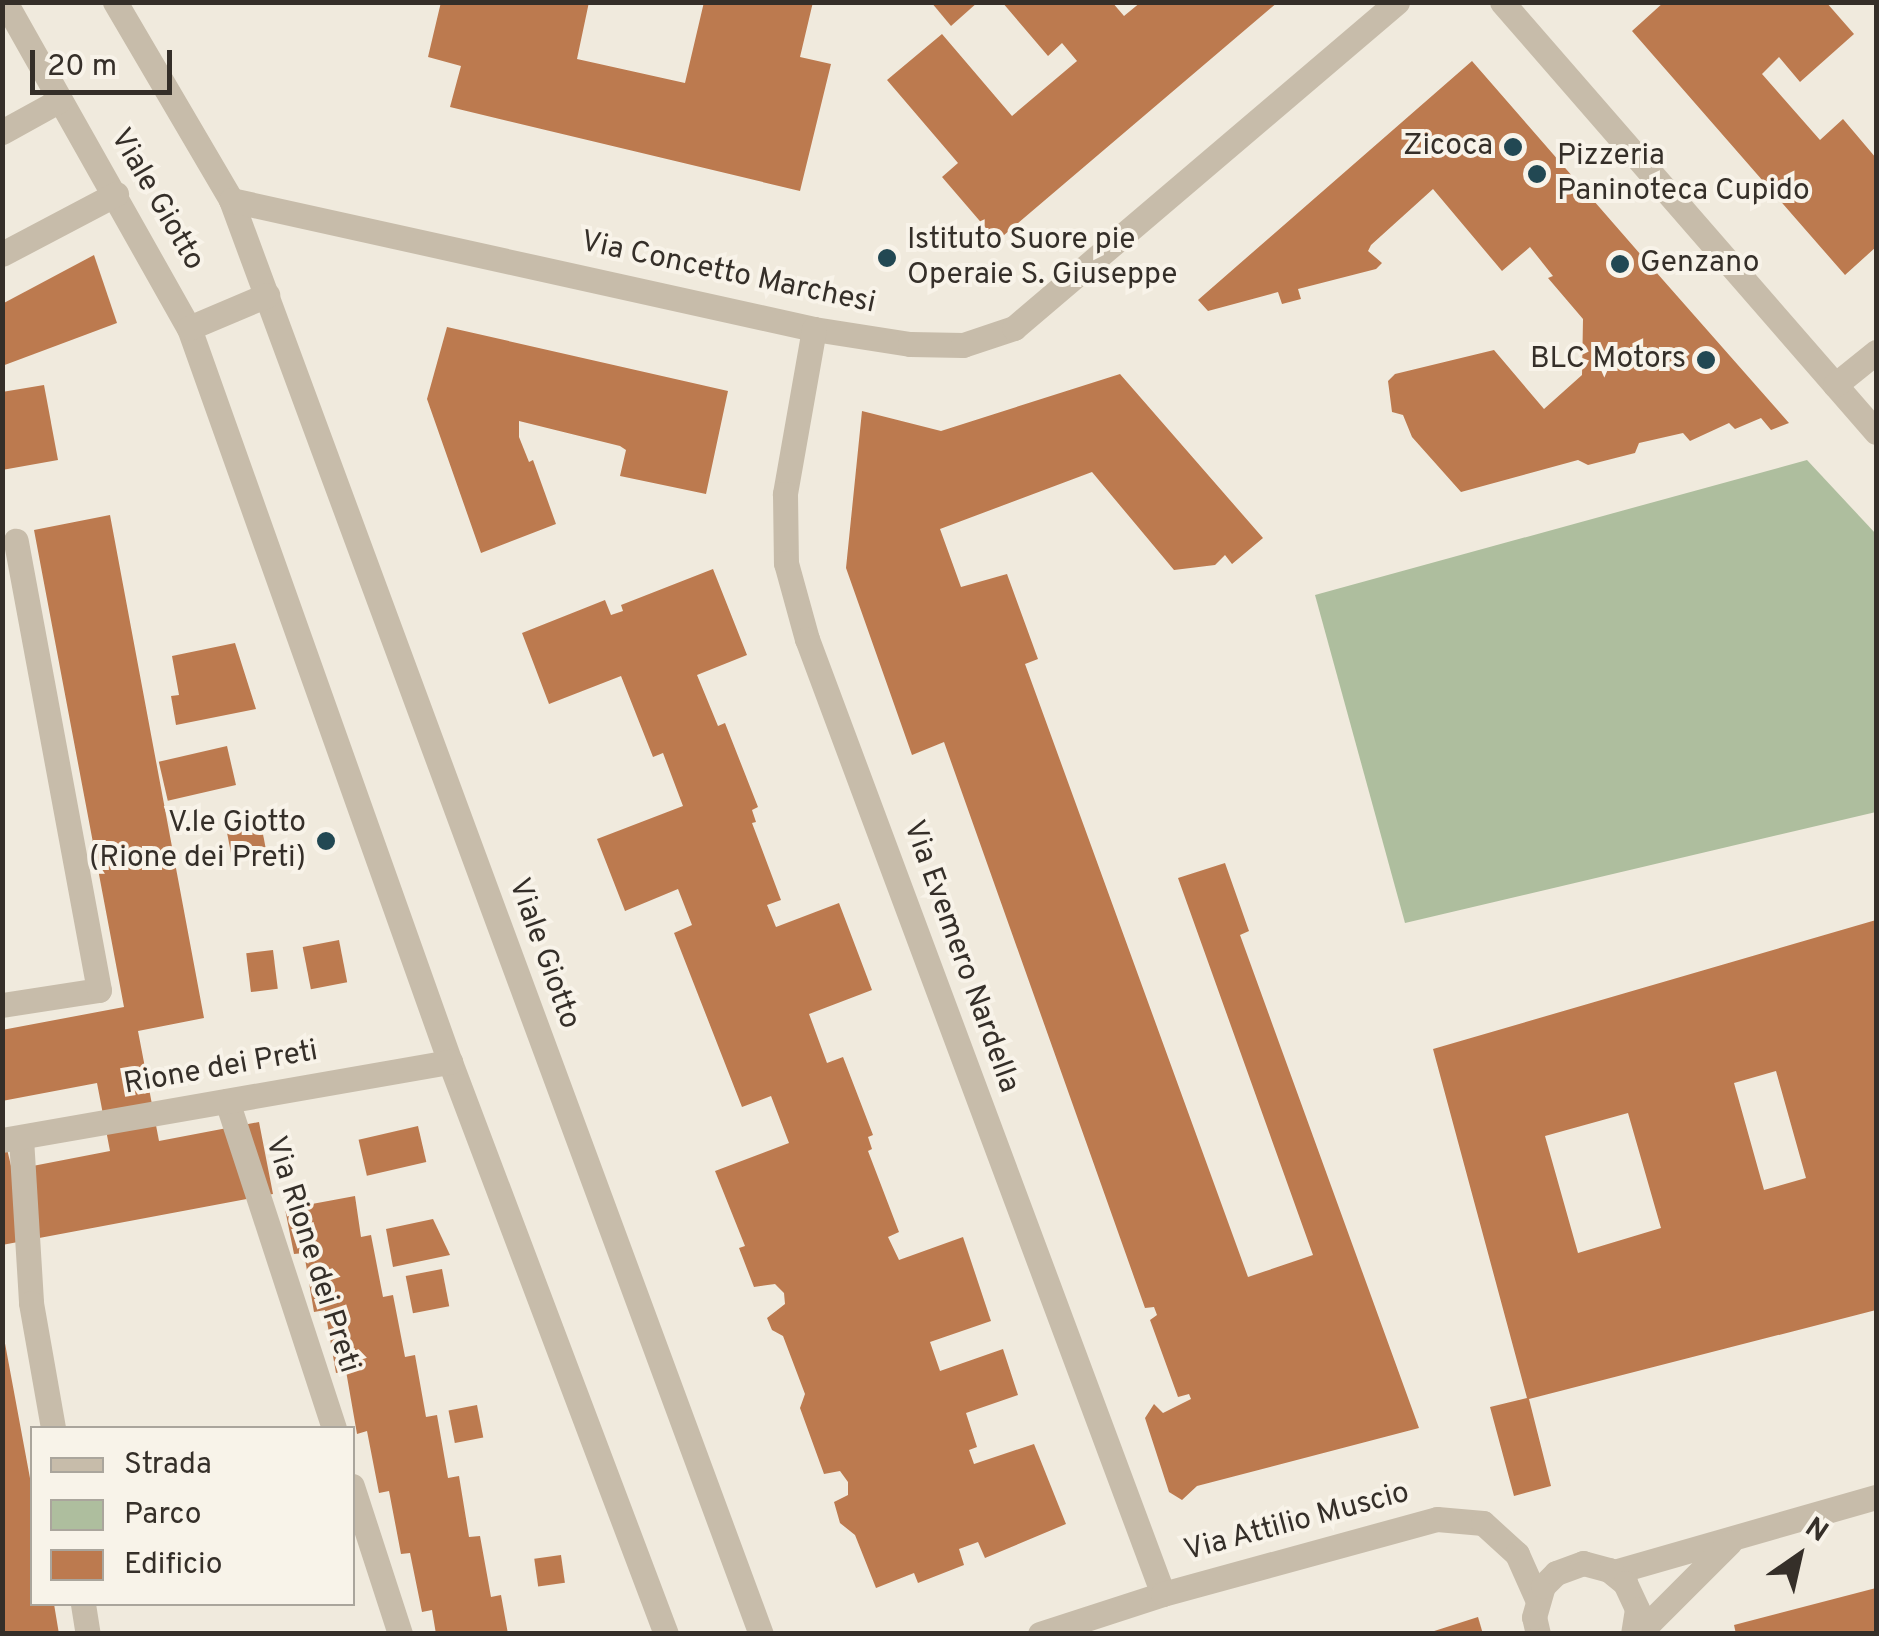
<!DOCTYPE html>
<style>
body{margin:0}
#map{position:relative;width:1879px;height:1636px;overflow:hidden;background:#f0eadd;font-family:Overpass,sans-serif}
div>[style]{position:absolute}
.green>*{inset:0;background:#aebe9e}
.building>*{inset:0;background:#bc7a4f;transform-origin:0 0}
.minor>*{height:25px;margin:-12.5px;padding:0 12.5px;transform-origin:12.5px;border-radius:12.5px;background:#c7bcaa}
.dots>*{width:28px;height:28px;translate:-50% -50%;box-sizing:border-box;border:5px solid #f8f3e9;border-radius:50%}
span{translate:-50% -50%;white-space:nowrap;text-align:center;line-height:1.15;-webkit-text-stroke:8px #f8f3e9;paint-order:stroke}
.poi-label{font-size:30px;color:#352f29}
.right{translate:-100% -50%;text-align:right}
.left{translate:0 -50%;text-align:left}
.street-label{font-size:30px;color:#352f29}
.frame{position:absolute;inset:0;border:5px solid #352f29;pointer-events:none}
.legend{position:absolute;left:30px;top:1426px;width:325px;height:180px;box-sizing:border-box;background:#f8f3e9;border:2px solid #aaa59c;margin:0;padding:12px 18px;list-style:none;font-size:30px;color:#352f29}
.legend li{display:flex;align-items:center;gap:20px;height:50px}
.legend b{width:50px;border:2px solid #aaa59c}
.north{position:absolute;left:1749px;top:1506px;width:100px;height:100px;-webkit-text-stroke:8px #f8f3e9;paint-order:stroke;rotate:34deg;font-size:28px;font-weight:700;line-height:40px;text-align:center;color:#352f29}
.north::after{content:'';display:block;margin:auto;width:35px;height:45px;background:#352f29;clip-path:polygon(50% 0,100% 100%,50% 72%,0 100%)}
.scale{position:absolute;left:30px;top:50px;width:142px;height:45px;box-sizing:border-box;border:5px solid #352f29;border-top:0;padding-left:12px;font-size:30px;line-height:35px;white-space:nowrap;color:#352f29;-webkit-text-stroke:8px #f8f3e9;paint-order:stroke}
</style>
<div id="map">
<div class="green">
<i style="clip-path:polygon(1807px 460px,1876px 534px,1876px 812px,1405px 923px,1315px 595px)"></i>
</div>
<div class="building">
<i style="clip-path:polygon(441px 2px,589px 2px,577px 59px,685px 83px,704px 2px,813px 2px,800px 57px,831px 64px,800px 191px,450px 107px,461px 66px,428px 57px)"></i>
<i style="clip-path:polygon(931px 2px,978px 2px,951px 26px)"></i>
<i style="clip-path:polygon(1002px 2px,1112px 2px,1124px 16px,1141px 2px,1278px 2px,997px 241px,942px 177px,958px 163px,887px 80px,942px 34px,1012px 116px,1077px 61px,1062px 43px,1048px 56px)"></i>
<i style="clip-path:polygon(1664px 2px,1826px 2px,1854px 34px,1800px 82px,1779px 57px,1762px 74px,1820px 140px,1843px 119px,1876px 158px,1876px 247px,1845px 275px,1632px 31px)"></i>
<i style="clip-path:polygon(1472px 61px,1641px 255px,1789px 423px,1771px 430px,1761px 418px,1735px 429px,1729px 423px,1690px 441px,1683px 433px,1639px 443px,1635px 453px,1588px 465px,1578px 460px,1461px 492px,1412px 437px,1403px 415px,1392px 412px,1388px 381px,1395px 374px,1494px 350px,1544px 409px,1582px 375px,1583px 319px,1548px 278px,1553px 276px,1530px 247px,1502px 271px,1433px 189px,1371px 245px,1368px 251px,1382px 263px,1376px 269px,1298px 289px,1301px 299px,1282px 304px,1278px 292px,1208px 311px,1198px 300px)"></i>
<i style="clip-path:polygon(94px 255px,117px 323px,2px 366px,2px 304px)"></i>
<i style="clip-path:polygon(447px 327px,728px 391px,706px 494px,620px 476px,626px 450px,620px 446px,519px 421px,519px 437px,529px 462px,533px 460px,556px 524px,481px 553px,427px 399px)"></i>
<i style="clip-path:polygon(1120px 374px,1263px 538px,1232px 564px,1225px 555px,1215px 565px,1174px 570px,1092px 472px,940px 529px,961px 587px,1007px 574px,1038px 659px,1025px 664px,1248px 1277px,1313px 1255px,1178px 878px,1225px 863px,1249px 931px,1240px 935px,1419px 1428px,1197px 1486px,1182px 1500px,1169px 1492px,1145px 1418px,1154px 1404px,1163px 1413px,1191px 1399px,1189px 1394px,1178px 1397px,1150px 1320px,1157px 1315px,1154px 1307px,1145px 1308px,944px 742px,912px 755px,846px 568px,862px 411px,941px 431px)"></i>
<i style="clip-path:polygon(44px 385px,58px 460px,2px 470px,2px 392px)"></i>
<i style="clip-path:polygon(110px 515px,204px 1018px,138px 1031px,159px 1141px,259px 1122px,273px 1194px,2px 1245px,2px 1128px,12px 1170px,110px 1151px,97px 1083px,2px 1101px,2px 1030px,124px 1007px,34px 530px)"></i>
<i style="clip-path:polygon(713px 569px,747px 655px,697px 675px,718px 726px,725px 723px,758px 807px,752px 810px,756px 822px,752px 823px,781px 900px,767px 905px,776px 927px,839px 903px,872px 990px,809px 1014px,827px 1063px,843px 1057px,873px 1135px,868px 1137px,872px 1149px,868px 1151px,899px 1232px,888px 1237px,899px 1260px,963px 1237px,991px 1321px,930px 1342px,940px 1371px,1003px 1349px,1018px 1395px,966px 1413px,977px 1447px,969px 1450px,974px 1464px,1034px 1444px,1066px 1524px,985px 1558px,978px 1542px,959px 1549px,964px 1565px,918px 1583px,914px 1573px,876px 1588px,855px 1535px,840px 1523px,834px 1502px,848px 1495px,848px 1482px,840px 1471px,824px 1474px,800px 1408px,805px 1394px,783px 1336px,772px 1330px,767px 1318px,785px 1304px,784px 1293px,775px 1284px,754px 1287px,739px 1248px,745px 1246px,715px 1171px,789px 1143px,771px 1096px,742px 1107px,674px 933px,692px 925px,678px 889px,625px 911px,597px 839px,683px 806px,663px 753px,653px 757px,621px 676px,549px 704px,522px 633px,605px 600px,611px 615px,623px 611px,621px 605px)"></i>
<i style="clip-path:polygon(235px 643px,256px 709px,176px 725px,171px 696px,179px 695px,172px 656px)"></i>
<i style="left:227px;top:746px;width:40px;height:70px;rotate:77deg"></i>
<i style="left:261px;top:824px;width:25px;height:35px;rotate:79deg"></i>
<i style="clip-path:polygon(evenodd,1876px 920px,1876px 1310px,1529px 1399px,1551px 1486px,1514px 1496px,1490px 1407px,1527px 1398px,1433px 1049px,1876px 920px,1776px 1071px,1806px 1178px,1764px 1190px,1734px 1083px,1776px 1071px,1876px 920px,1628px 1113px,1661px 1228px,1578px 1253px,1545px 1136px,1628px 1113px)"></i>
<i style="left:339px;top:940px;width:43px;height:37px;rotate:79deg"></i>
<i style="left:273px;top:950px;width:39px;height:27px;rotate:83deg"></i>
<i style="left:418px;top:1126px;width:37px;height:61px;rotate:77deg"></i>
<i style="clip-path:polygon(355px 1196px,361px 1237px,371px 1235px,383px 1297px,393px 1295px,405px 1357px,415px 1355px,426px 1417px,437px 1415px,448px 1478px,459px 1476px,469px 1537px,480px 1536px,491px 1597px,501px 1595px,508px 1634px,436px 1634px,432px 1610px,422px 1612px,410px 1553px,401px 1554px,389px 1491px,379px 1493px,367px 1431px,357px 1434px,346px 1371px,336px 1373px,325px 1310px,314px 1312px,304px 1253px,294px 1254px,285px 1209px)"></i>
<i style="clip-path:polygon(433px 1219px,450px 1255px,393px 1267px,386px 1229px)"></i>
<i style="left:442px;top:1269px;width:38px;height:37px;rotate:79deg"></i>
<i style="clip-path:polygon(4px 1338px,32px 1489px,32px 1604px,54px 1604px,59px 1634px,2px 1634px)"></i>
<i style="left:477px;top:1405px;width:33px;height:29px;rotate:79deg"></i>
<i style="left:561px;top:1555px;width:28px;height:27px;rotate:82deg"></i>
<i style="clip-path:polygon(1876px 1588px,1876px 1634px,1736px 1634px,1734px 1625px)"></i>
<i style="clip-path:polygon(1478px 1617px,1483px 1634px,1428px 1634px,1428px 1633px)"></i>
</div>
<div class="minor">
<i style="left:5px;top:2px;width:374px;rotate:60.6deg"></i>
<i style="left:189px;top:328px;width:779px;rotate:70.43deg"></i>
<i style="left:450px;top:1062px;width:611px;rotate:69.31deg"></i>
<i style="left:115px;top:2px;width:229px;rotate:59.6deg"></i>
<i style="left:231px;top:200px;width:1529px;rotate:69.72deg"></i>
<i style="left:1502px;top:2px;width:570px;rotate:48.98deg"></i>
<i style="left:2px;top:132px;width:66px;rotate:-28.9deg"></i>
<i style="left:231px;top:200px;width:597px;rotate:12.48deg"></i>
<i style="left:814px;top:329px;width:97px;rotate:8.9deg"></i>
<i style="left:910px;top:344px;width:53px;rotate:1.1deg"></i>
<i style="left:963px;top:345px;width:54px;rotate:-18.4deg"></i>
<i style="left:1014px;top:328px;width:503px;rotate:-40.4deg"></i>
<i style="left:2px;top:254px;width:129px;rotate:-27.8deg"></i>
<i style="left:189px;top:328px;width:85px;rotate:-22.9deg"></i>
<i style="left:814px;top:329px;width:168px;rotate:100deg"></i>
<i style="left:785px;top:494px;width:69px;rotate:89.2deg"></i>
<i style="left:786px;top:563px;width:79px;rotate:74.6deg"></i>
<i style="left:807px;top:639px;width:1019px;rotate:69.56deg"></i>
<i style="left:1835px;top:385px;width:53px;rotate:-38.8deg"></i>
<i style="left:2px;top:1005px;width:98px;rotate:-8.8deg"></i>
<i style="left:99px;top:990px;width:457px;rotate:-100.5deg"></i>
<i style="left:227px;top:1101px;width:344px;rotate:71.9deg"></i>
<i style="left:21px;top:1138px;width:165px;rotate:86.5deg"></i>
<i style="left:31px;top:1303px;width:127px;rotate:80deg"></i>
<i style="left:2px;top:1140px;width:455px;rotate:-9.9deg"></i>
<i style="left:352px;top:1486px;width:156px;rotate:72deg"></i>
<i style="left:1614px;top:1572px;width:273px;rotate:-16deg"></i>
<i style="left:83px;top:1604px;width:30px;rotate:81deg"></i>
<i style="left:1040px;top:1634px;width:129px;rotate:-18deg"></i>
<i style="left:1163px;top:1594px;width:284px;rotate:-15.3deg"></i>
<i style="left:1437px;top:1519px;width:46px;rotate:5deg"></i>
<i style="left:1483px;top:1523px;width:46px;rotate:42.4deg"></i>
<i style="left:1517px;top:1554px;width:49px;rotate:66deg"></i>
<i style="left:1538px;top:1634px;width:17px;rotate:-103deg"></i>
<i style="left:1534px;top:1617px;width:32px;rotate:-74deg"></i>
<i style="left:1543px;top:1586px;width:18px;rotate:-45deg"></i>
<i style="left:1556px;top:1573px;width:29px;rotate:-20deg"></i>
<i style="left:1583px;top:1563px;width:27px;rotate:15deg"></i>
<i style="left:1609px;top:1570px;width:21px;rotate:39deg"></i>
<i style="left:1625px;top:1583px;width:29px;rotate:65deg"></i>
<i style="left:1637px;top:1609px;width:25px;rotate:99deg"></i>
<i style="left:1638px;top:1634px;width:130px;rotate:-45deg"></i>
</div>
<div class="dots">
<i style="left:1513px;top:147px;background:#224853"></i>
<i style="left:1537px;top:174px;background:#224853"></i>
<i style="left:887px;top:258px;background:#224853"></i>
<i style="left:1620px;top:264px;background:#224853"></i>
<i style="left:1706px;top:360px;background:#224853"></i>
<i style="left:326px;top:841px;background:#224853"></i>
</div>
<div class="poi-label">
<span class="right" style="left:1493px;top:147px">Zicoca</span>
<span class="left" style="left:1557px;top:174px">Pizzeria<br>Paninoteca Cupido</span>
<span class="left" style="left:907px;top:258px">Istituto Suore pie<br>Operaie S. Giuseppe</span>
<span class="left" style="left:1640px;top:264px">Genzano</span>
<span class="right" style="left:1686px;top:360px">BLC Motors</span>
<span class="right" style="left:306px;top:841px">V.le Giotto<br>(Rione dei Preti)</span>
</div>
<div class="street-label">
<span style="left:156px;top:200px;rotate:60deg">Viale Giotto</span>
<span style="left:728px;top:274px;rotate:12deg">Via Concetto Marchesi</span>
<span style="left:543px;top:954px;rotate:70deg">Viale Giotto</span>
<span style="left:960px;top:957px;rotate:70deg">Via Evemero Nardella</span>
<span style="left:221px;top:1069px;rotate:-10deg">Rione dei Preti</span>
<span style="left:311px;top:1255px;rotate:72deg">Via Rione dei Preti</span>
<span style="left:1297px;top:1523px;rotate:-15deg">Via Attilio Muscio</span>
</div>
<div class="frame"></div>
<ul class="legend">
<li><b style="height:12px;background:#c7bcaa"></b>Strada</li>
<li><b style="height:28px;background:#aebe9e"></b>Parco</li>
<li><b style="height:28px;background:#bc7a4f"></b>Edificio</li>
</ul>
<div class="north">N</div>
<div class="scale">20 m</div>
</div>
